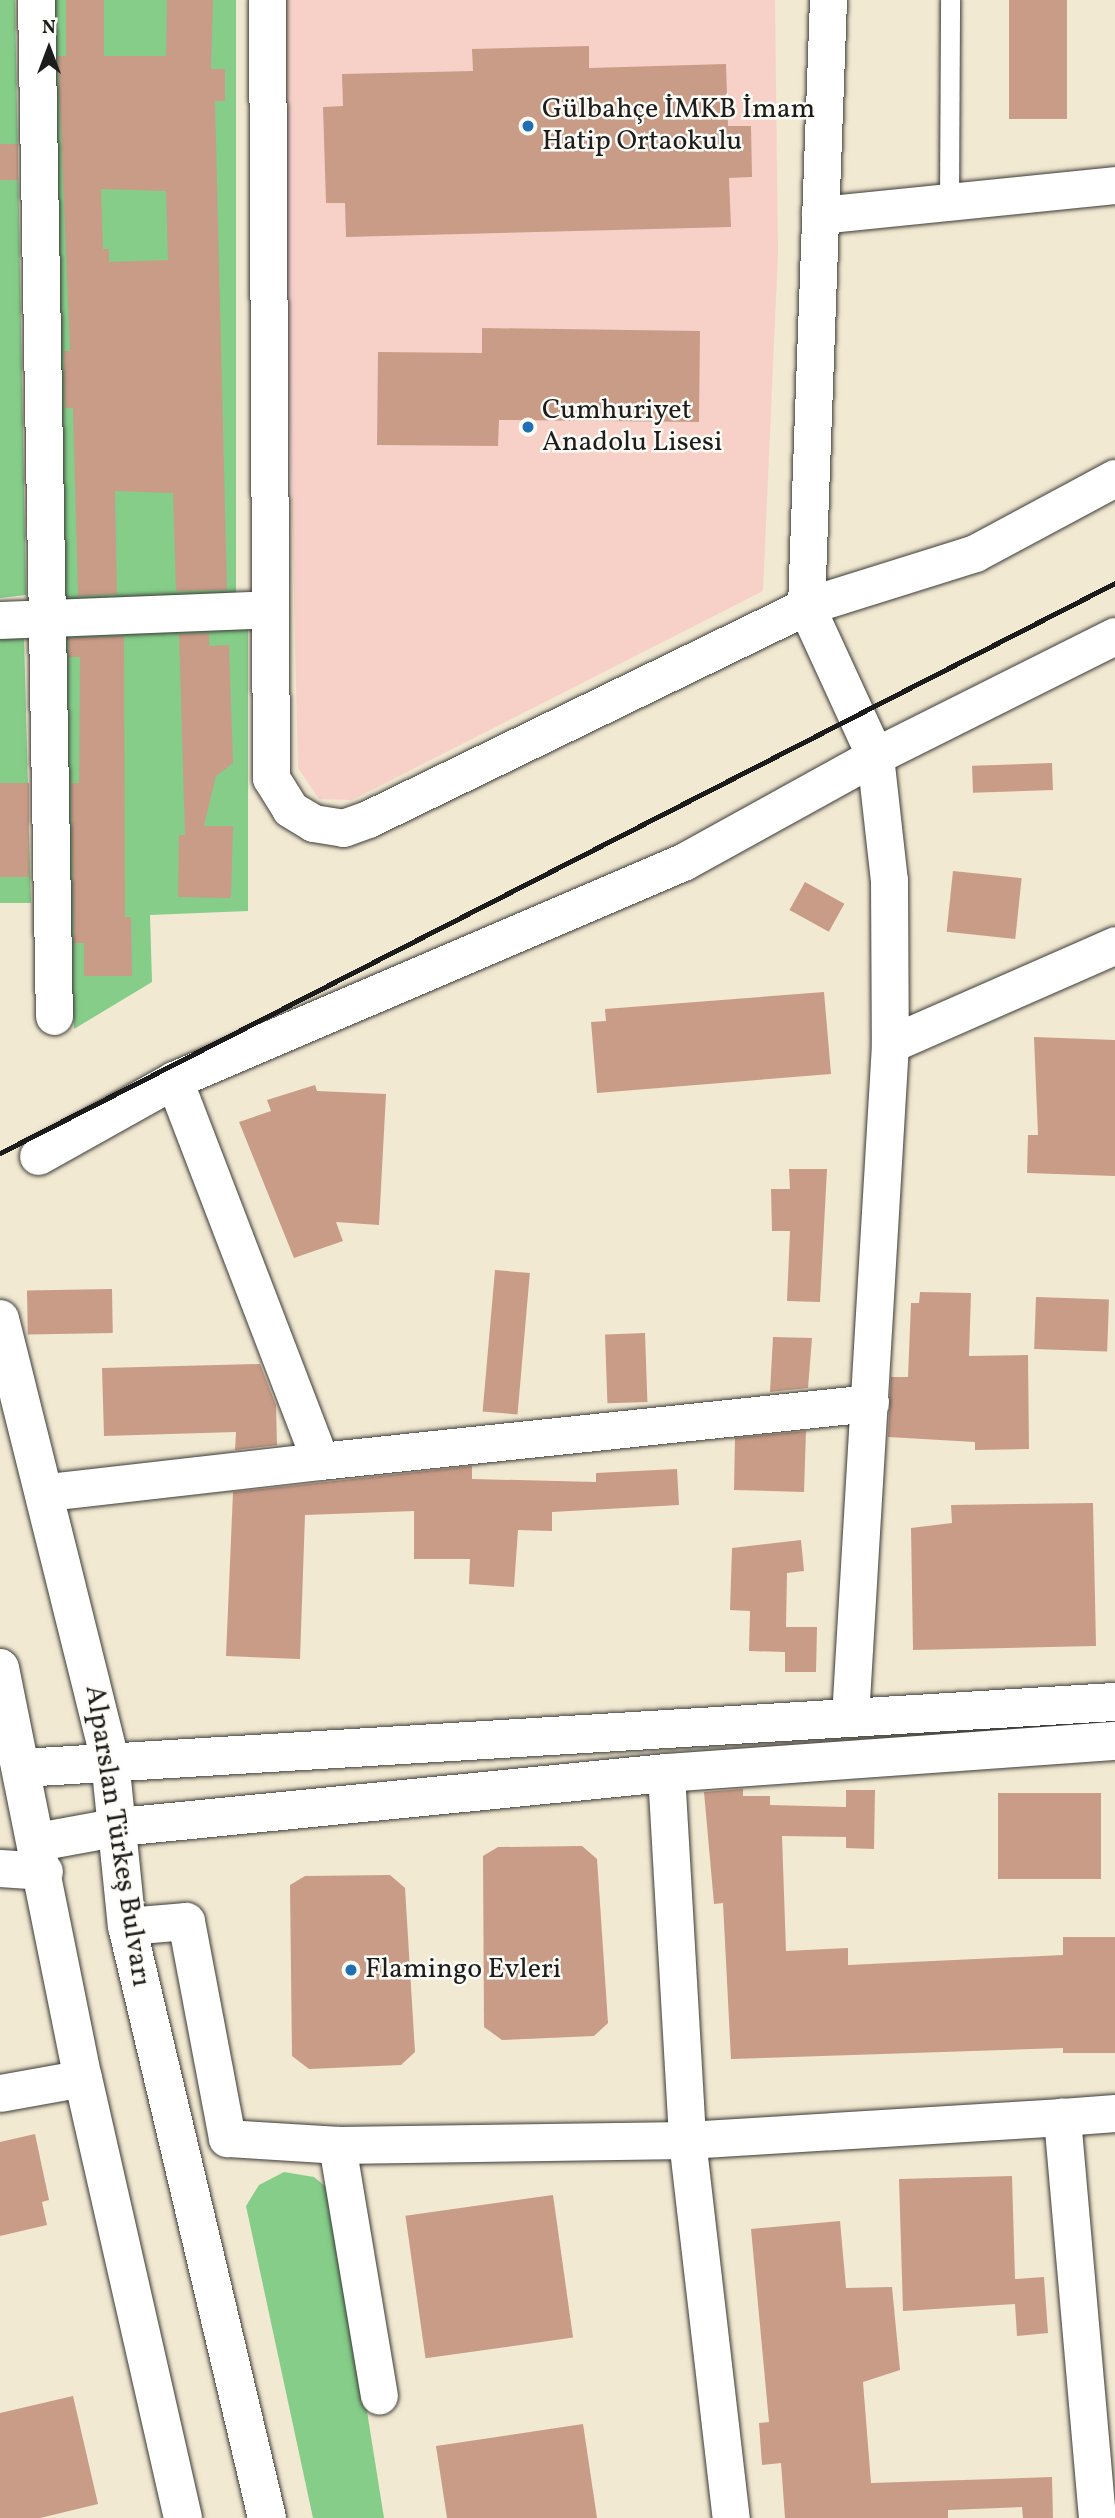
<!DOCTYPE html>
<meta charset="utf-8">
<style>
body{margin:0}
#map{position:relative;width:1115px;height:2518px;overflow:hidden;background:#f2e9d2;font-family:Vollkorn,serif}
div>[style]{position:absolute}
.built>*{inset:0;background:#f7d1c8}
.green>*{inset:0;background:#85cd89;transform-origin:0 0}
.building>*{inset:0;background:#c99c88;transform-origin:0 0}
.roads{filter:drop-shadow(0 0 2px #3c3b37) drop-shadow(0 0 2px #3c3b37)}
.lane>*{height:19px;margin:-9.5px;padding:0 9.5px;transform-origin:9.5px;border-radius:9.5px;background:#fff}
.street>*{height:37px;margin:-18.5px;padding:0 18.5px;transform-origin:18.5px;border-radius:18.5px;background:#fff}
.secondary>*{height:38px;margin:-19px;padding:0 19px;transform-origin:19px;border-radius:19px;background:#fff}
.rail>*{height:5px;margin:-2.5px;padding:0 2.5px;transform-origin:2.5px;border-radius:2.5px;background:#1c1c1c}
.dots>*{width:19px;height:19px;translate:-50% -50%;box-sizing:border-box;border:4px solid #fdfcf7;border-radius:50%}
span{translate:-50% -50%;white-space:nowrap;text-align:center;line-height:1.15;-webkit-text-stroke:5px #fdfcf7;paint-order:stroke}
.poi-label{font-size:28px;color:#1c1c1c}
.left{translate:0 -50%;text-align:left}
.street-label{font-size:28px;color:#1c1c1c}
.north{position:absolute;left:14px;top:14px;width:70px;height:70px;-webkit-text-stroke:5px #fdfcf7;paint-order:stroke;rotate:0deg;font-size:19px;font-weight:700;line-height:28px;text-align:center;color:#1c1c1c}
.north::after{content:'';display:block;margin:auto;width:24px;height:32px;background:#1c1c1c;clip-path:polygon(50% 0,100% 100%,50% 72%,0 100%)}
</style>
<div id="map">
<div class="built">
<i style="clip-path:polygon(280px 0,775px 0,778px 253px,763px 591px,352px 800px,319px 799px,298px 768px)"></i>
</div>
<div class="green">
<i style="clip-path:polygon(0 0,15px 0,26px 595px,0 598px)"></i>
<i style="left:55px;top:0;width:181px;height:604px"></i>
<i style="clip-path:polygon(248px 616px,248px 911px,150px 915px,152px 982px,74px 1029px,54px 624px)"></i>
<i style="clip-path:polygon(24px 635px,31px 903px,0 903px,0 636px)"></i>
<i style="clip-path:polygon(284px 2172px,314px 2177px,332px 2192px,384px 2518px,313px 2518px,246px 2206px,259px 2185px)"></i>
</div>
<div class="building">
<i style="clip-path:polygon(evenodd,66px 0,104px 0,104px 56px,166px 56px,167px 0,213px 0,211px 69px,225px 69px,225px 101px,215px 101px,227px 590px,176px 591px,173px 493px,115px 491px,117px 594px,78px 596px,73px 408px,65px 408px,64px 351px,70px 351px,58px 56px,66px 56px,66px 0,101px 189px,166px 191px,168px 260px,109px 262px,109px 249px,103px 249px,101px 189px)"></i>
<i style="left:1009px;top:0;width:58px;height:119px"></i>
<i style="clip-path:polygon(589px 46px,589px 68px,726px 64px,728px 126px,751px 126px,752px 177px,729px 178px,731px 227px,346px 237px,345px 203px,326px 203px,323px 107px,343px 106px,342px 74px,473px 71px,472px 49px)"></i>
<i style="left:0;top:144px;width:18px;height:36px"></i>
<i style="clip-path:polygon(482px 328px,700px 331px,699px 422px,499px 420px,498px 446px,377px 445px,378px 352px,482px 353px)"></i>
<i style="clip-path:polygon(209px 633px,209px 646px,229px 645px,233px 763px,216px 776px,204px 826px,233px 826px,231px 898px,178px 897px,179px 835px,185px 835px,179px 634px)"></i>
<i style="clip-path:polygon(124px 636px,125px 917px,131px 917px,132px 976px,84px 976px,84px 943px,74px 943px,71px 783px,79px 783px,80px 657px,69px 657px,68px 638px)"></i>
<i style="left:1052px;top:763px;width:27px;height:80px;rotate:88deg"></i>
<i style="left:0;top:783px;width:29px;height:94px"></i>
<i style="left:953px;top:871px;width:69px;height:61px;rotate:6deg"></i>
<i style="left:805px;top:882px;width:45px;height:32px;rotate:29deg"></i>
<i style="clip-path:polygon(824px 992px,831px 1074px,597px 1093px,591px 1022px,606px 1021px,605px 1009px)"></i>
<i style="clip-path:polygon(1034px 1037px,1115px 1040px,1115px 1176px,1027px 1173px,1028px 1135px,1038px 1135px)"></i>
<i style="clip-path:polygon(315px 1085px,317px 1091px,386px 1094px,379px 1225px,336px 1222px,343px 1241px,294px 1258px,239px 1122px,271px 1111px,267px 1100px)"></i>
<i style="clip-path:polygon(789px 1169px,827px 1169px,820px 1302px,787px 1301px,790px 1231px,772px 1231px,771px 1189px,790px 1189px)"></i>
<i style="left:495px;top:1270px;width:35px;height:142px;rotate:5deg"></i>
<i style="left:112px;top:1289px;width:44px;height:85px;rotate:89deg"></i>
<i style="clip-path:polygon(920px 1292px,971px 1293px,969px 1356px,1028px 1355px,1029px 1449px,975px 1450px,975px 1442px,888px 1437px,891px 1377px,908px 1377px,911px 1303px,919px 1303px)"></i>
<i style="left:1036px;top:1297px;width:73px;height:52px;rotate:2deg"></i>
<i style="left:645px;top:1333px;width:69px;height:40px;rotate:88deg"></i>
<i style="clip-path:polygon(773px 1337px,812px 1338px,808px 1388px,770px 1392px)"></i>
<i style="clip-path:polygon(260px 1364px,276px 1405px,277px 1445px,235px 1450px,236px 1432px,104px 1436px,102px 1368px)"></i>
<i style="clip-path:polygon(806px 1431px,804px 1492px,734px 1490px,735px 1438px)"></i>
<i style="clip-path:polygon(472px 1466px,472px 1479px,596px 1482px,596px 1473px,677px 1469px,679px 1505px,552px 1512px,552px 1531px,518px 1530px,514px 1587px,469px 1584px,470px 1559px,414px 1559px,414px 1511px,305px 1515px,300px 1659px,226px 1656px,233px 1492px)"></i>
<i style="clip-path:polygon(1093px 1503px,1096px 1646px,913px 1650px,911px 1528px,952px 1523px,951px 1505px)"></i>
<i style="clip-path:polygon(801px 1540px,804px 1571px,787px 1573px,786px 1627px,817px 1627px,816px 1672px,785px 1672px,785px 1630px,785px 1652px,749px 1651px,750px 1611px,730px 1610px,732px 1548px)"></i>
<i style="clip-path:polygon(743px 1789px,743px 1796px,770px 1796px,770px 1805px,846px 1807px,846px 1790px,875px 1790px,874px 1849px,846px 1848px,846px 1837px,782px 1836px,786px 1951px,848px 1948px,848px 1965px,1063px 1955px,1063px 1937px,1115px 1937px,1115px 2053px,1063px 2053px,1063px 2048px,731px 2059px,723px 1903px,714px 1904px,704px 1792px)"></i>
<i style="left:998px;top:1793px;width:103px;height:86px"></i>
<i style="clip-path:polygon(582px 1846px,597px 1859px,608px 2023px,594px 2036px,502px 2040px,484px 2027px,483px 1856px,498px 1847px)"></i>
<i style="clip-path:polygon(390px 1875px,405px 1888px,415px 2052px,401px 2065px,309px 2069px,292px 2056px,290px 1885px,305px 1876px)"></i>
<i style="clip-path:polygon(35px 2134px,49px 2200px,42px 2202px,47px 2225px,0 2236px,0 2142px)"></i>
<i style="clip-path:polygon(1012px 2176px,1015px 2279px,1044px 2277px,1048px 2333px,1017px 2336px,1015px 2304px,903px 2311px,899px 2179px)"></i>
<i style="left:553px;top:2195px;width:144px;height:149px;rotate:82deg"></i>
<i style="clip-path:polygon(840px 2221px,846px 2288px,892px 2287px,900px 2370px,863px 2382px,871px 2483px,1052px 2477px,1053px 2518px,1023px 2518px,1022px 2507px,948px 2510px,948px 2518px,785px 2518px,781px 2463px,762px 2465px,759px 2423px,769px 2422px,751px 2229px)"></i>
<i style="clip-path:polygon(73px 2396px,98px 2504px,40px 2518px,0 2518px,0 2413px)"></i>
<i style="clip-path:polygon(583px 2424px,597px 2518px,447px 2518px,436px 2446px)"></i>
</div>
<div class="roads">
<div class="lane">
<i style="left:949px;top:204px;width:204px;rotate:-89.7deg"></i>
</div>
<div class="street">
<i style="left:36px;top:0;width:1016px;rotate:88.99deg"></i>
<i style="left:267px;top:0;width:778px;rotate:89.71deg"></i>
<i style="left:271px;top:778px;width:36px;rotate:58deg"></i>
<i style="left:290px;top:809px;width:27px;rotate:31deg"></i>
<i style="left:313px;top:823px;width:30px;rotate:9deg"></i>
<i style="left:343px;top:828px;width:27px;rotate:-20deg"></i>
<i style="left:368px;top:819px;width:487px;rotate:-25.9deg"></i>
<i style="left:806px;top:606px;width:177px;rotate:-17.4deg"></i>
<i style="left:975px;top:553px;width:159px;rotate:-28.2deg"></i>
<i style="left:828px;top:0;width:606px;rotate:92.08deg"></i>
<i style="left:806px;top:606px;width:165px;rotate:65.3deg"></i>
<i style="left:875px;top:756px;width:125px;rotate:83.6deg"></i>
<i style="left:889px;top:880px;width:164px;rotate:89.7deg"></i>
<i style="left:890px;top:1044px;width:675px;rotate:93.4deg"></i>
<i style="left:820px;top:215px;width:297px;rotate:-5.8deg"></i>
<i style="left:0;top:620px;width:270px;rotate:-2.3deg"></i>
<i style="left:890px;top:1044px;width:246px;rotate:-23.7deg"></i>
<i style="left:174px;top:1080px;width:554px;rotate:-23.19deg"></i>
<i style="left:683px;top:862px;width:219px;rotate:-28.9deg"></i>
<i style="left:875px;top:756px;width:268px;rotate:-26.6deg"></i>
<i style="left:38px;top:1156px;width:156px;rotate:-29.2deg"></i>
<i style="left:174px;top:1080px;width:408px;rotate:69deg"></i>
<i style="left:320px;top:1461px;width:553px;rotate:-6.02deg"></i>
<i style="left:48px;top:1492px;width:274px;rotate:-6.5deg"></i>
<i style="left:666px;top:1773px;width:368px;rotate:86.7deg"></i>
<i style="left:687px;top:2140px;width:381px;rotate:83.4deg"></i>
<i style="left:0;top:1868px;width:44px;rotate:3.9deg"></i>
<i style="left:127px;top:1926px;width:59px;rotate:-4.8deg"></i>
<i style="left:186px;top:1921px;width:221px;rotate:79.3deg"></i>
<i style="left:227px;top:2138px;width:110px;rotate:3.6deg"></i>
<i style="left:337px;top:2145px;width:254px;rotate:80.5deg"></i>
<i style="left:0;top:2093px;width:84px;rotate:-10.2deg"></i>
<i style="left:337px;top:2145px;width:350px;rotate:-0.8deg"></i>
<i style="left:687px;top:2140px;width:376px;rotate:-3.5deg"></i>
<i style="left:1097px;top:2518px;width:403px;rotate:-95deg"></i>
<i style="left:1062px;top:2117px;width:53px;rotate:-4.3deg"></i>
</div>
<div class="secondary">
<i style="left:0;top:1319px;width:455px;rotate:76deg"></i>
<i style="left:110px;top:1760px;width:167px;rotate:84.2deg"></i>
<i style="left:127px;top:1926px;width:608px;rotate:76.69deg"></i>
<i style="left:0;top:1668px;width:418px;rotate:78.6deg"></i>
<i style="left:83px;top:2078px;width:451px;rotate:77.2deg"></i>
<i style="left:22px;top:1768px;width:1095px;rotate:-3.46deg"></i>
<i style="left:38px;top:1842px;width:83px;rotate:-10.4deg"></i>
<i style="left:120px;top:1827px;width:549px;rotate:-5.65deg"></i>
<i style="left:666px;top:1773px;width:450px;rotate:-4.1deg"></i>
</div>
</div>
<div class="rail">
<i style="left:0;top:1153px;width:1252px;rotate:-27.08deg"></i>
</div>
<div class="dots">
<i style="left:528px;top:126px;background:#1f6fb2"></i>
<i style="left:528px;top:427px;background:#1f6fb2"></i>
<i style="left:351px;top:1970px;background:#1f6fb2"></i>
</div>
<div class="poi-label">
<span class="left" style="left:542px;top:126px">Gülbahçe İMKB İmam<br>Hatip Ortaokulu</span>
<span class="left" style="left:542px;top:427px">Cumhuriyet<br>Anadolu Lisesi</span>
<span class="left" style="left:365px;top:1970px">Flamingo Evleri</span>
</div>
<div class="street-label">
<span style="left:117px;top:1836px;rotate:81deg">Alparslan Türkeş Bulvarı</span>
</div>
<div class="north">N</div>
</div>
